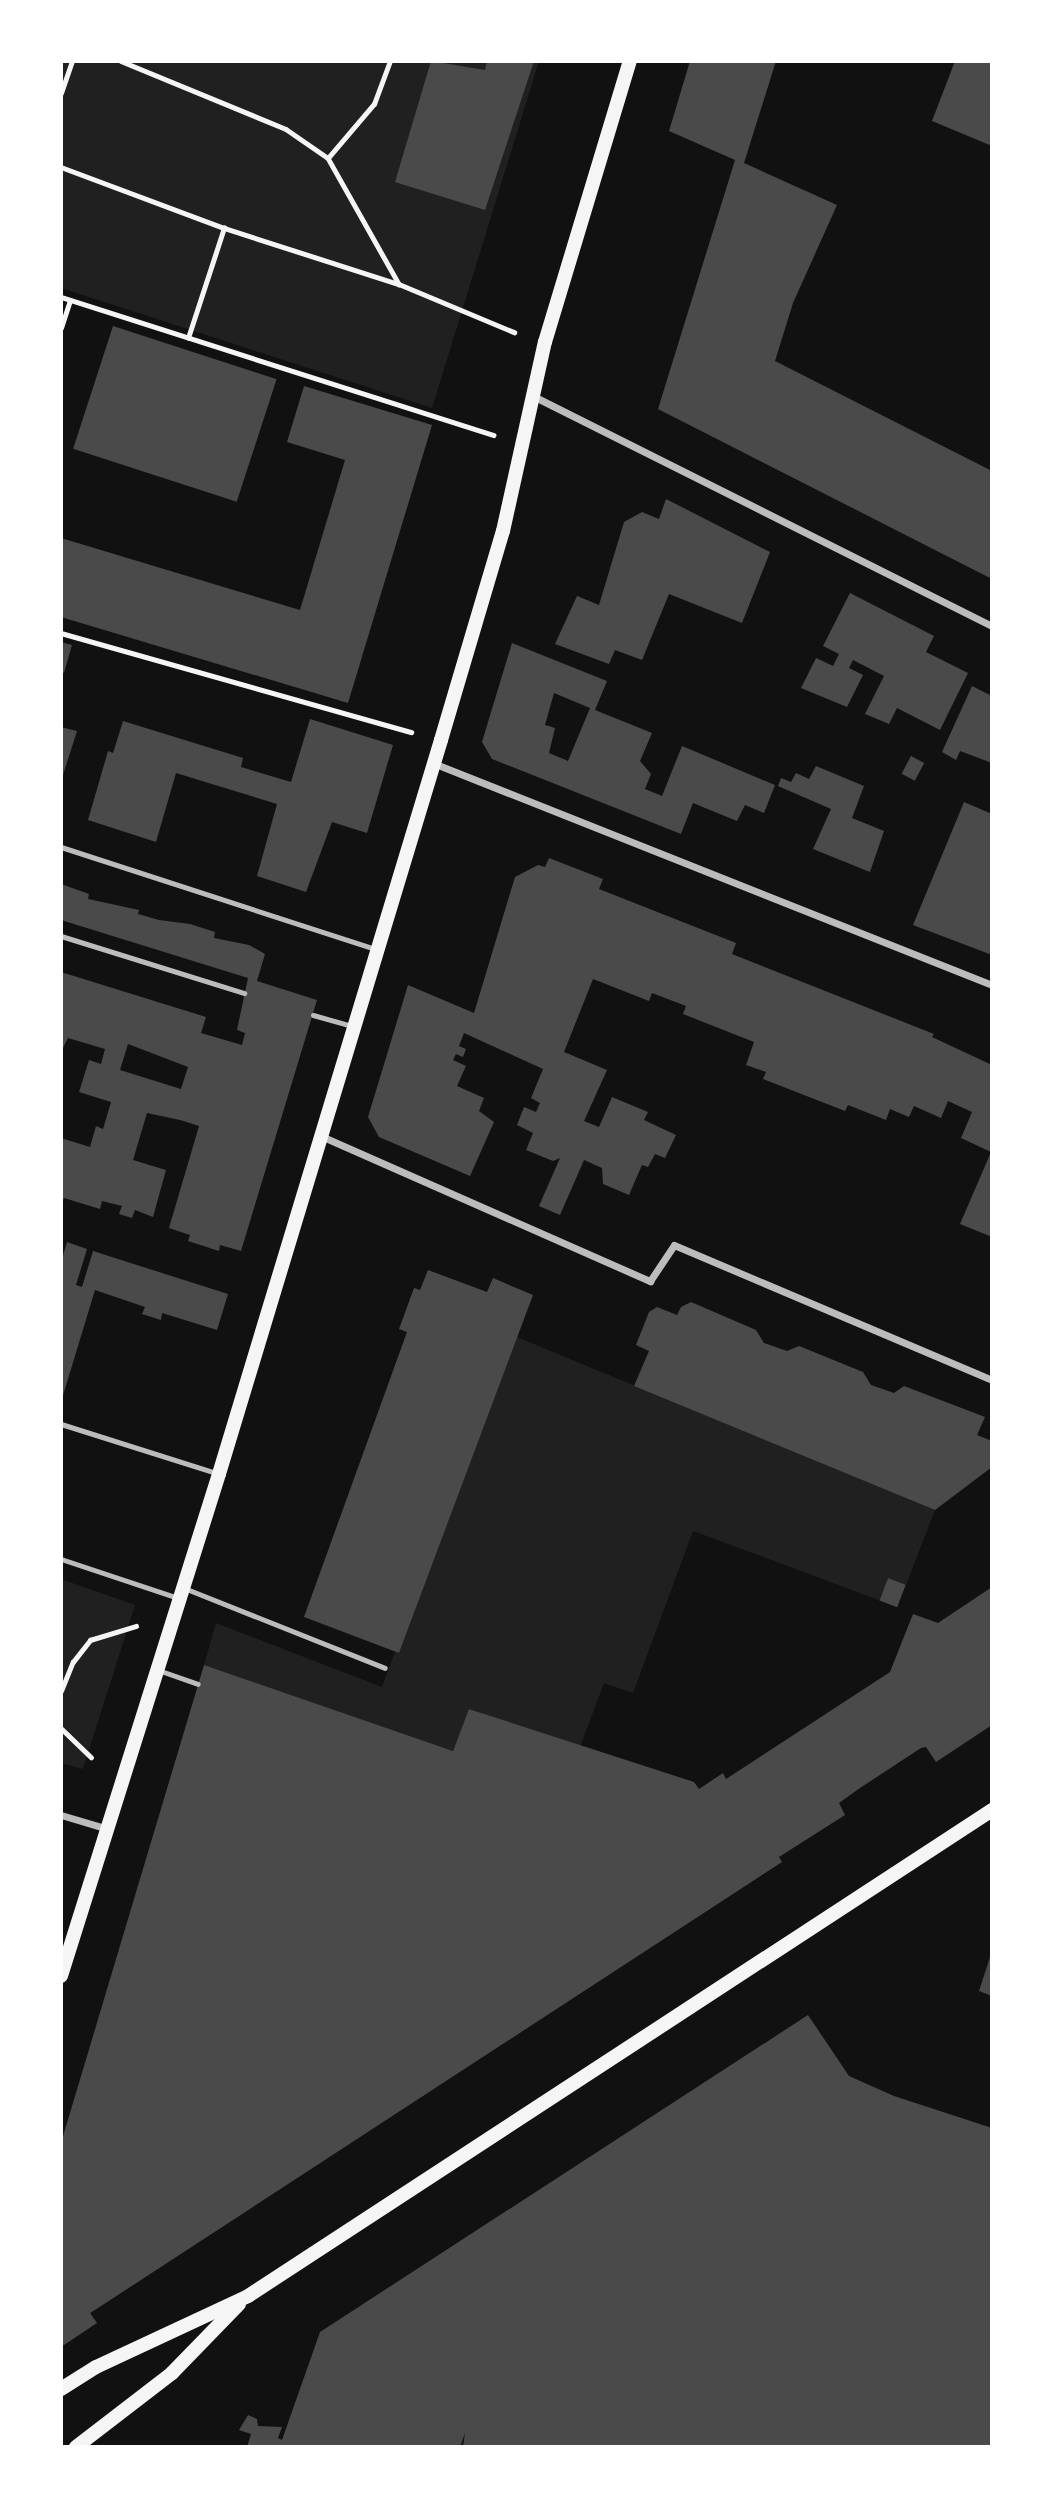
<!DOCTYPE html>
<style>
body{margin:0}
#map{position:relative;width:1053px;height:2508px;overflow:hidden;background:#111;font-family:"PT Sans",sans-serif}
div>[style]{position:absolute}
.green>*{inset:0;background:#202020}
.building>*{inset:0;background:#4a4a4a;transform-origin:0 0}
.path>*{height:4.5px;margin:-2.25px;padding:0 2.25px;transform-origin:2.25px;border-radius:2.25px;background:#f5f5f5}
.service>*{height:5px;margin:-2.5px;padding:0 2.5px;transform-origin:2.5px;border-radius:2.5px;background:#bcbcbc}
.minor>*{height:7px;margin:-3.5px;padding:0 3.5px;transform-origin:3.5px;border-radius:3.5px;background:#bcbcbc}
.secondary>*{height:14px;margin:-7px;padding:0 7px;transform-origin:7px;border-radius:7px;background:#f5f5f5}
span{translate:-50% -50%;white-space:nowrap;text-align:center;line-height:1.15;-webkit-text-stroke:5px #fff;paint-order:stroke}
.frame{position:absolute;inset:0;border:63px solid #fff;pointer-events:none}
</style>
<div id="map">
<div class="green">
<i style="clip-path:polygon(61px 61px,539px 61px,432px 408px,61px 288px)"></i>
<i style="clip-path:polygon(517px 1337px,935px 1510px,906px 1585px,888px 1578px,879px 1600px,693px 1531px,633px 1693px,604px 1683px,580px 1747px,470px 1709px,453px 1751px,204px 1665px,216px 1623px,382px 1687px,395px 1652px,399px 1653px)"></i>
<i style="clip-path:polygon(61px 1579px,135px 1605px,83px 1769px,61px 1763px)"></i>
</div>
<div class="building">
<i style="clip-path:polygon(431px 61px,485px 70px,487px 61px,534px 61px,485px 210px,395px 182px)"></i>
<i style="clip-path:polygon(690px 61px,776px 61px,744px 163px,837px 205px,793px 303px,775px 361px,992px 471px,992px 579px,658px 409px,735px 160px,669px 131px)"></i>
<i style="clip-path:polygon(955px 61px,992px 61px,992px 146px,932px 121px)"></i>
<i style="left:113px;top:326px;width:172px;height:129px;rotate:18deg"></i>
<i style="clip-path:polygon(304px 386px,432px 425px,348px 703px,61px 617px,61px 538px,300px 610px,345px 460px,287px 442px)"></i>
<i style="clip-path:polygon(666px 499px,770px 552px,742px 623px,669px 594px,642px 660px,615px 650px,609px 664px,555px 644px,577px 596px,599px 605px,624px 522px,642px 512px,659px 519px)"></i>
<i style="clip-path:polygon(850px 593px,934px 636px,926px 652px,968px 673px,940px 730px,897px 708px,889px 724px,865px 714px,884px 676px,853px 660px,849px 668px,863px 675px,847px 707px,801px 688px,816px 658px,833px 666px,839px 654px,823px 646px)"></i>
<i style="clip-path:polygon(61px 642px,72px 645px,64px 673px,61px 672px)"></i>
<i style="clip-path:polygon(evenodd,512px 643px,607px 681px,595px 710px,652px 733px,640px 761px,651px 774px,645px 789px,662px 796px,682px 746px,775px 785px,764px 813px,745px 805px,737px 821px,693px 803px,681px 834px,492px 759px,482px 742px,512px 643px,554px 693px,590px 708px,568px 761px,549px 753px,555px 728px,545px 725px,554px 693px)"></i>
<i style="clip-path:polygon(972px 686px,992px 696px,992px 763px,960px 751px,956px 760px,942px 752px)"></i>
<i style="clip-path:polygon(310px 719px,393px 745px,367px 833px,332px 822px,306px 892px,257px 876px,277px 804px,176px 773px,156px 842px,88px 820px,108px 751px,113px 753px,123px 721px,243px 758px,241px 767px,291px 782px)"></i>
<i style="clip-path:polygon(61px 727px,77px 731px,62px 778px,61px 778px)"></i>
<i style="left:911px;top:756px;width:15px;height:20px;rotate:28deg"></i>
<i style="clip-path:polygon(816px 766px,864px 786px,852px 818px,884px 831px,870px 872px,813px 849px,831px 809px,778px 786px,781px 778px,791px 782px,796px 773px,809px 779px)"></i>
<i style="clip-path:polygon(964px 802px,992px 814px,992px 955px,913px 925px)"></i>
<i style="clip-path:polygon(549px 858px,603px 879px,599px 889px,736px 943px,732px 954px,934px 1034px,932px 1037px,992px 1065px,992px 1237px,960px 1224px,991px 1152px,961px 1138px,972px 1112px,948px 1101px,941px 1118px,914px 1106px,909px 1117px,890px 1109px,886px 1120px,848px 1105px,845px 1111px,763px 1079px,766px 1072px,746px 1065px,754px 1042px,683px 1014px,686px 1006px,652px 993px,649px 1001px,593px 979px,564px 1052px,607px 1070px,584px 1121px,599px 1127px,612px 1097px,648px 1112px,644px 1120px,676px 1135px,665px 1158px,655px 1154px,648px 1167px,642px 1165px,629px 1195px,603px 1184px,602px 1168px,584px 1160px,560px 1215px,539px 1206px,560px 1158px,553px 1161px,526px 1150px,533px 1133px,517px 1125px,524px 1107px,536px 1112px,540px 1103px,531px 1098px,543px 1069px,464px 1033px,459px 1046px,466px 1049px,463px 1057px,456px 1054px,453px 1060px,466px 1066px,457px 1086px,484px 1098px,479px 1111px,494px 1122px,470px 1176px,379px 1137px,368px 1117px,408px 985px,474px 1013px,515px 877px,538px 865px,545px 867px)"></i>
<i style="clip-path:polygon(evenodd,61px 884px,89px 894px,88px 899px,139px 910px,138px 914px,159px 920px,190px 924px,215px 932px,214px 938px,249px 945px,265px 954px,257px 981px,317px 1000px,241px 1251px,220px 1245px,219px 1251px,188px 1241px,190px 1235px,169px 1228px,199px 1126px,180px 1120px,147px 1113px,133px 1160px,166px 1170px,153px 1217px,135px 1210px,132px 1218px,119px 1214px,122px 1206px,102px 1201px,100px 1209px,64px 1198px,61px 1204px,61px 1138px,90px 1147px,96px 1126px,103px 1129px,111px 1102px,79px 1092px,89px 1060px,101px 1064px,105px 1049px,68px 1038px,61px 1052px,61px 972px,206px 1017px,201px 1033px,242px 1045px,245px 1033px,237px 1030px,248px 978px,61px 920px,61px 884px,128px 1044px,188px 1067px,181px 1089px,120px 1070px,128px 1044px)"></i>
<i style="clip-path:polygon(67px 1242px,87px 1249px,76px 1285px,82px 1287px,93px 1251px,228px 1294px,217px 1330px,162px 1313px,161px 1320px,142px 1314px,145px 1307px,95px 1290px,61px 1402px,61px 1262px)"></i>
<i style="clip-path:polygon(428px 1270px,487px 1292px,493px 1278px,533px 1295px,399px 1653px,304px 1617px,407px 1332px,399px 1329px,414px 1288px,420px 1290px)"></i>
<i style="clip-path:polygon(691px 1302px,756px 1330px,764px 1343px,787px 1351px,799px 1346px,863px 1372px,871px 1385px,894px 1393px,904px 1386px,985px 1417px,977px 1435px,992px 1441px,992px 1467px,935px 1510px,634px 1386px,649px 1351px,636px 1345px,649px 1312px,657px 1307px,677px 1315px,681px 1307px)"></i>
<i style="left:888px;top:1578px;width:19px;height:24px;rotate:21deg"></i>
<i style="clip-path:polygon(992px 1587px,992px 1725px,936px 1762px,926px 1747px,921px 1748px,860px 1788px,839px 1803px,845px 1815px,779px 1857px,782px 1862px,98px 2308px,90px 2313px,97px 2323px,61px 2347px,61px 2143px,204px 1665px,453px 1751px,469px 1709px,694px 1782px,699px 1789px,723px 1773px,726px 1779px,890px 1672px,913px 1614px,938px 1623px)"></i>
<i style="clip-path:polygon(991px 1954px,992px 1954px,992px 1996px,979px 1991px)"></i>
<i style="clip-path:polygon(808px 2015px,849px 2076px,894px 2096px,992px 2128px,992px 2447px,463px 2447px,465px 2433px,460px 2447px,247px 2447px,251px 2434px,239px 2430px,248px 2415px,257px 2419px,258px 2426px,282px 2427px,278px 2438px,282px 2440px,320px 2332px)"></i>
</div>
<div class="path">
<i style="left:121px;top:61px;width:178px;rotate:22.4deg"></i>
<i style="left:286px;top:129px;width:51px;rotate:34.6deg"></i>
<i style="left:328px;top:158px;width:145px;rotate:60.6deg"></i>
<i style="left:399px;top:284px;width:125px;rotate:22.7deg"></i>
<i style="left:61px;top:93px;width:34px;rotate:-71deg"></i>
<i style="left:328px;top:158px;width:71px;rotate:-49.6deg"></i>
<i style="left:374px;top:104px;width:46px;rotate:-69.6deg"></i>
<i style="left:61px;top:167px;width:174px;rotate:20.5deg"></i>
<i style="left:224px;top:228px;width:183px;rotate:17.8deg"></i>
<i style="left:61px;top:297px;width:454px;rotate:17.7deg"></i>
<i style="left:61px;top:328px;width:29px;rotate:-72deg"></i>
<i style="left:188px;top:338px;width:116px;rotate:-71.9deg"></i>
<i style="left:61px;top:633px;width:364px;rotate:15.8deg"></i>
<i style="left:61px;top:1691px;width:31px;rotate:-68deg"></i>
<i style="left:73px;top:1662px;width:28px;rotate:-52deg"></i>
<i style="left:90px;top:1640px;width:48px;rotate:-16.9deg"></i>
<i style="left:61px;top:1728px;width:42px;rotate:44deg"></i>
</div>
<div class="service">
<i style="left:61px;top:847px;width:330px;rotate:18deg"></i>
<i style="left:61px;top:936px;width:192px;rotate:17.3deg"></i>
<i style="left:313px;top:1015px;width:41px;rotate:15.8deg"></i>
<i style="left:61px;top:1424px;width:163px;rotate:17.5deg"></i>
<i style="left:61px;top:1559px;width:123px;rotate:18.4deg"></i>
<i style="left:184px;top:1588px;width:216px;rotate:21.7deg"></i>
<i style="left:158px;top:1670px;width:42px;rotate:19.3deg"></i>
</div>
<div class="minor">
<i style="left:533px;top:396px;width:513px;rotate:26.61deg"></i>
<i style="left:433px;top:763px;width:601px;rotate:21.66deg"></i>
<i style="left:321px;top:1136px;width:360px;rotate:23.8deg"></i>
<i style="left:650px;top:1281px;width:43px;rotate:-56.3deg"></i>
<i style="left:674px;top:1245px;width:345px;rotate:23deg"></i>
<i style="left:61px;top:1815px;width:46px;rotate:16.5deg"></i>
</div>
<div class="secondary">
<i style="left:61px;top:1976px;width:526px;rotate:-72.53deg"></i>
<i style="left:219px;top:1474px;width:767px;rotate:-73.17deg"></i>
<i style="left:441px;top:740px;width:218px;rotate:-73.5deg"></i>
<i style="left:503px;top:531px;width:194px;rotate:-77.5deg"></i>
<i style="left:545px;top:342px;width:294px;rotate:-73.2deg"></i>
<i style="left:61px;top:2389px;width:41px;rotate:-32.2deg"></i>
<i style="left:96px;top:2367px;width:168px;rotate:-25deg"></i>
<i style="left:248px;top:2296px;width:889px;rotate:-33.15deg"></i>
<i style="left:76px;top:2447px;width:121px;rotate:-37.6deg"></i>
<i style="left:172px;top:2373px;width:96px;rotate:-45.8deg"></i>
</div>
<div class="frame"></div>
</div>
